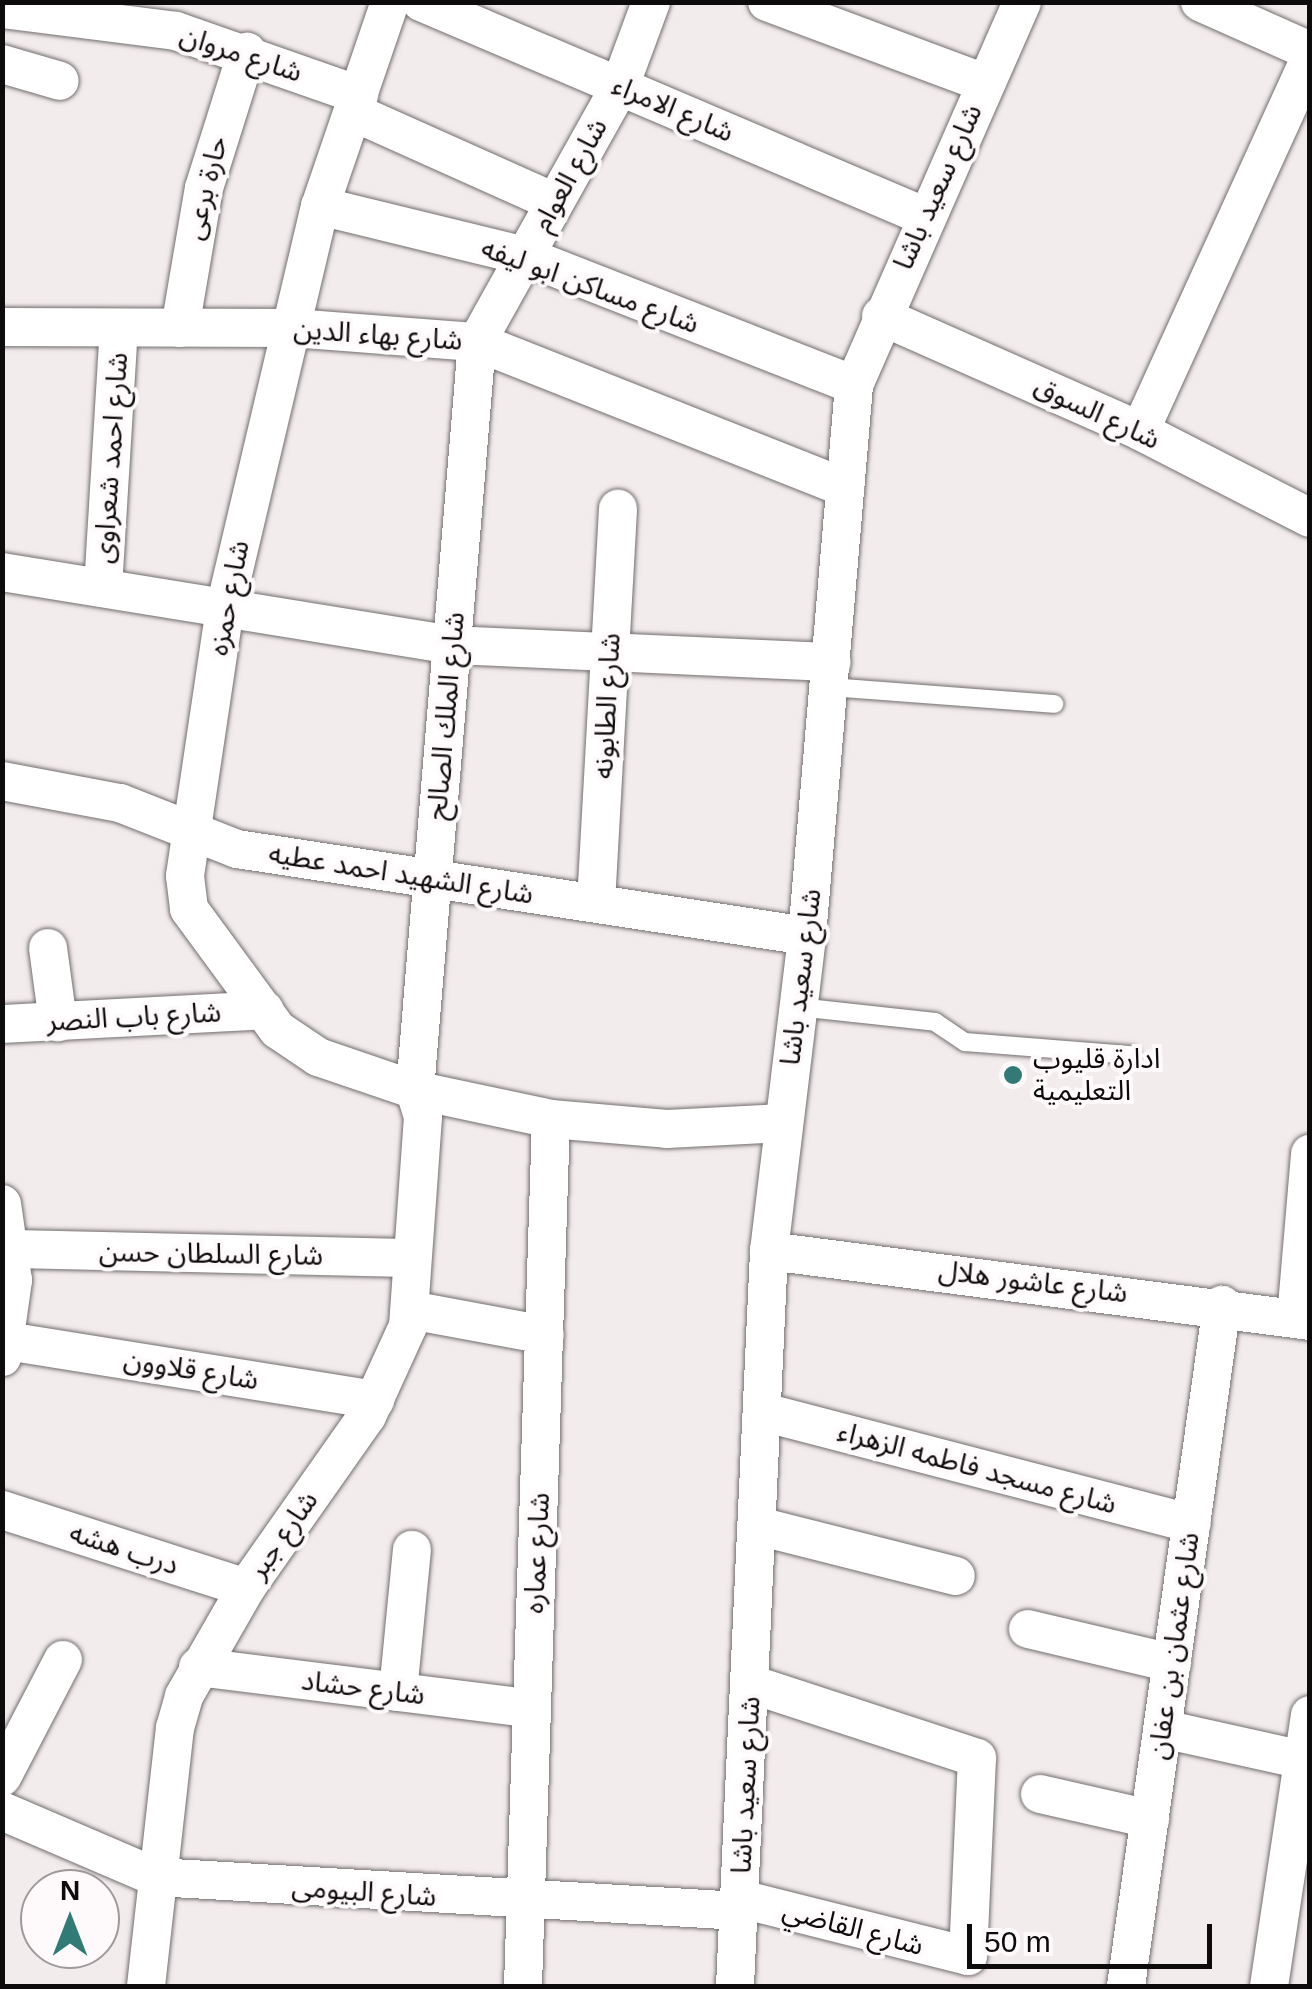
<!DOCTYPE html>
<meta charset="utf-8">
<style>
body{margin:0}
#map{position:relative;width:1312px;height:1989px;overflow:hidden;background:#f3eced;font-family:Helvetica,"Noto Sans Arabic",sans-serif}
div>[style]{position:absolute}
.roads{filter:drop-shadow(0 0 2px #736d6e) drop-shadow(0 0 2px #736d6e)}
.lane>*{height:18px;margin:-9px;padding:0 9px;transform-origin:9px;border-radius:9px;background:#fff}
.street>*{height:38px;margin:-19px;padding:0 19px;transform-origin:19px;border-radius:19px;background:#fff}
.dots>*{width:28px;height:28px;translate:-50% -50%;box-sizing:border-box;border:5px solid #fefafb;border-radius:50%}
span{translate:-50% -50%;white-space:nowrap;text-align:center;line-height:1.15;-webkit-text-stroke:8px #fefafb;paint-order:stroke}
.street-label{font-size:28px;color:#0d0b0b}
.poi-label{font-size:28px;color:#0d0b0b}
.left{translate:0 -50%;text-align:left}
.frame{position:absolute;inset:0;border:5px solid #0d0b0b;pointer-events:none}
.north{position:absolute;left:20px;top:1869px;width:100px;height:100px;box-sizing:border-box;background:#fefafb;border:2px solid #9e9a9b;border-radius:50%;rotate:0deg;font-size:28px;font-weight:700;line-height:40px;text-align:center;color:#0d0b0b}
.north::after{content:'';display:block;margin:auto;width:35px;height:45px;background:#327a76;clip-path:polygon(50% 0,100% 100%,50% 72%,0 100%)}
.scale{position:absolute;left:967px;top:1924px;width:245px;height:45px;box-sizing:border-box;border:5px solid #0d0b0b;border-top:0;padding-left:12px;font-size:30px;line-height:35px;white-space:nowrap;color:#0d0b0b;-webkit-text-stroke:8px #fefafb;paint-order:stroke}
</style>
<div id="map">
<div class="roads">
<div class="lane">
<i style="left:829px;top:687px;width:226px;rotate:4.3deg"></i>
<i style="left:798px;top:1007px;width:138px;rotate:6.2deg"></i>
<i style="left:935px;top:1022px;width:36px;rotate:34deg"></i>
<i style="left:965px;top:1042px;width:167px;rotate:4.5deg"></i>
</div>
<div class="street">
<i style="left:390px;top:2px;width:216px;rotate:108.9deg"></i>
<i style="left:320px;top:206px;width:413px;rotate:103.3deg"></i>
<i style="left:225px;top:608px;width:271px;rotate:98.5deg"></i>
<i style="left:185px;top:876px;width:33px;rotate:83deg"></i>
<i style="left:189px;top:909px;width:150px;rotate:53.7deg"></i>
<i style="left:278px;top:1030px;width:48px;rotate:34deg"></i>
<i style="left:318px;top:1057px;width:102px;rotate:18.8deg"></i>
<i style="left:415px;top:1090px;width:139px;rotate:12deg"></i>
<i style="left:551px;top:1119px;width:116px;rotate:4.9deg"></i>
<i style="left:667px;top:1129px;width:117px;rotate:-2.9deg"></i>
<i style="left:421px;top:2px;width:547px;rotate:23.05deg"></i>
<i style="left:767px;top:2px;width:233px;rotate:20.4deg"></i>
<i style="left:1200px;top:2px;width:120px;rotate:24deg"></i>
<i style="left:2px;top:9px;width:175px;rotate:7.2deg"></i>
<i style="left:176px;top:31px;width:194px;rotate:19.3deg"></i>
<i style="left:2px;top:64px;width:60px;rotate:16.3deg"></i>
<i style="left:353px;top:112px;width:220px;rotate:24.1deg"></i>
<i style="left:320px;top:206px;width:211px;rotate:13.7deg"></i>
<i style="left:525px;top:256px;width:353px;rotate:21.4deg"></i>
<i style="left:881px;top:316px;width:283px;rotate:23.9deg"></i>
<i style="left:1140px;top:431px;width:191px;rotate:27.1deg"></i>
<i style="left:2px;top:327px;width:291px;rotate:0.2deg"></i>
<i style="left:293px;top:328px;width:185px;rotate:4.4deg"></i>
<i style="left:477px;top:342px;width:396px;rotate:21.6deg"></i>
<i style="left:180px;top:328px;width:142px;rotate:-80.3deg"></i>
<i style="left:204px;top:188px;width:143px;rotate:-72.5deg"></i>
<i style="left:1140px;top:431px;width:410px;rotate:-65.5deg"></i>
<i style="left:2px;top:572px;width:456px;rotate:9.2deg"></i>
<i style="left:452px;top:645px;width:380px;rotate:2.6deg"></i>
<i style="left:103px;top:588px;width:260px;rotate:-86.5deg"></i>
<i style="left:2px;top:781px;width:120px;rotate:10.6deg"></i>
<i style="left:120px;top:803px;width:126px;rotate:21.5deg"></i>
<i style="left:237px;top:849px;width:577px;rotate:8.68deg"></i>
<i style="left:596px;top:903px;width:395px;rotate:-86.8deg"></i>
<i style="left:48px;top:948px;width:75px;rotate:82.3deg"></i>
<i style="left:2px;top:1024px;width:263px;rotate:-3deg"></i>
<i style="left:2px;top:1204px;width:77px;rotate:81.8deg"></i>
<i style="left:13px;top:1280px;width:78px;rotate:98.1deg"></i>
<i style="left:12px;top:1249px;width:398px;rotate:1.3deg"></i>
<i style="left:769px;top:1251px;width:546px;rotate:7.37deg"></i>
<i style="left:410px;top:1310px;width:137px;rotate:10.5deg"></i>
<i style="left:1296px;top:1318px;width:165px;rotate:-85.1deg"></i>
<i style="left:7px;top:1341px;width:373px;rotate:9.1deg"></i>
<i style="left:763px;top:1412px;width:443px;rotate:14.6deg"></i>
<i style="left:2px;top:1510px;width:256px;rotate:17.7deg"></i>
<i style="left:758px;top:1526px;width:204px;rotate:14.2deg"></i>
<i style="left:1028px;top:1629px;width:148px;rotate:13.3deg"></i>
<i style="left:198px;top:1667px;width:334px;rotate:7.1deg"></i>
<i style="left:398px;top:1692px;width:143px;rotate:-84.4deg"></i>
<i style="left:1163px;top:1729px;width:143px;rotate:12.5deg"></i>
<i style="left:2px;top:1777px;width:132px;rotate:-62.5deg"></i>
<i style="left:1040px;top:1794px;width:113px;rotate:12.8deg"></i>
<i style="left:2px;top:1811px;width:168px;rotate:23.2deg"></i>
<i style="left:156px;top:1877px;width:585px;rotate:3.33deg"></i>
<i style="left:741px;top:1899px;width:234px;rotate:14.1deg"></i>
<i style="left:968px;top:1956px;width:198px;rotate:-87.4deg"></i>
<i style="left:977px;top:1758px;width:238px;rotate:-161.9deg"></i>
<i style="left:146px;top:1986px;width:260px;rotate:-83.6deg"></i>
<i style="left:175px;top:1728px;width:33px;rotate:-74deg"></i>
<i style="left:184px;top:1696px;width:125px;rotate:-60.1deg"></i>
<i style="left:246px;top:1588px;width:210px;rotate:-54.9deg"></i>
<i style="left:367px;top:1416px;width:99px;rotate:-65.5deg"></i>
<i style="left:408px;top:1326px;width:210px;rotate:-85.9deg"></i>
<i style="left:423px;top:1117px;width:28px;rotate:-107deg"></i>
<i style="left:415px;top:1090px;width:751px;rotate:-85.26deg"></i>
<i style="left:477px;top:342px;width:293px;rotate:-60.8deg"></i>
<i style="left:620px;top:86px;width:90px;rotate:-69.7deg"></i>
<i style="left:523px;top:1986px;width:867px;rotate:-88.15deg"></i>
<i style="left:735px;top:1986px;width:736px;rotate:-87.35deg"></i>
<i style="left:769px;top:1251px;width:317px;rotate:-83.1deg"></i>
<i style="left:807px;top:936px;width:553px;rotate:-85.12deg"></i>
<i style="left:854px;top:385px;width:418px;rotate:-66.3deg"></i>
<i style="left:1126px;top:1986px;width:688px;rotate:-81.98deg"></i>
<i style="left:1269px;top:1986px;width:274px;rotate:-81.4deg"></i>
</div>
</div>
<div class="dots">
<i style="left:1013px;top:1075px;background:#327a76"></i>
</div>
<div class="street-label">
<span style="left:241px;top:54px;rotate:18deg">شارع مروان</span>
<span style="left:673px;top:109px;rotate:23deg">شارع الامراء</span>
<span style="left:570px;top:175px;rotate:-61deg">شارع العوام</span>
<span style="left:938px;top:187px;rotate:-66deg">شارع سعيد باشا</span>
<span style="left:206px;top:188px;rotate:-76deg">حارة برعى</span>
<span style="left:590px;top:286px;rotate:20deg">شارع مساكن ابو ليفه</span>
<span style="left:378px;top:335px;rotate:4deg">شارع بهاء الدين</span>
<span style="left:1097px;top:413px;rotate:25deg">شارع السوق</span>
<span style="left:111px;top:458px;rotate:-86deg">شارع احمد شعراوى</span>
<span style="left:229px;top:598px;rotate:-79deg">شارع حمزه</span>
<span style="left:607px;top:706px;rotate:-87deg">شارع الطابونه</span>
<span style="left:446px;top:716px;rotate:-85deg">شارع الملك الصالح</span>
<span style="left:401px;top:874px;rotate:9deg">شارع الشهيد احمد عطيه</span>
<span style="left:801px;top:977px;rotate:-83deg">شارع سعيد باشا</span>
<span style="left:134px;top:1017px;rotate:-3deg">شارع باب النصر</span>
<span style="left:211px;top:1254px;rotate:1deg">شارع السلطان حسن</span>
<span style="left:1033px;top:1282px;rotate:7deg">شارع عاشور هلال</span>
<span style="left:191px;top:1370px;rotate:9deg">شارع قلاوون</span>
<span style="left:977px;top:1468px;rotate:15deg">شارع مسجد فاطمه الزهراء</span>
<span style="left:283px;top:1535px;rotate:-55deg">شارع جبر</span>
<span style="left:124px;top:1549px;rotate:18deg">درب هشه</span>
<span style="left:537px;top:1553px;rotate:-87deg">شارع عماره</span>
<span style="left:1174px;top:1646px;rotate:-82deg">شارع عثمان بن عفان</span>
<span style="left:363px;top:1688px;rotate:7deg">شارع حشاد</span>
<span style="left:746px;top:1785px;rotate:-87deg">شارع سعيد باشا</span>
<span style="left:364px;top:1892px;rotate:4deg">شارع البيومى</span>
<span style="left:853px;top:1928px;rotate:15deg">شارع القاضي</span>
</div>
<div class="poi-label">
<span class="left" style="left:1033px;top:1075px">ادارة قليوب<br>التعليمية</span>
</div>
<div class="frame"></div>
<div class="north">N</div>
<div class="scale">50 m</div>
</div>
